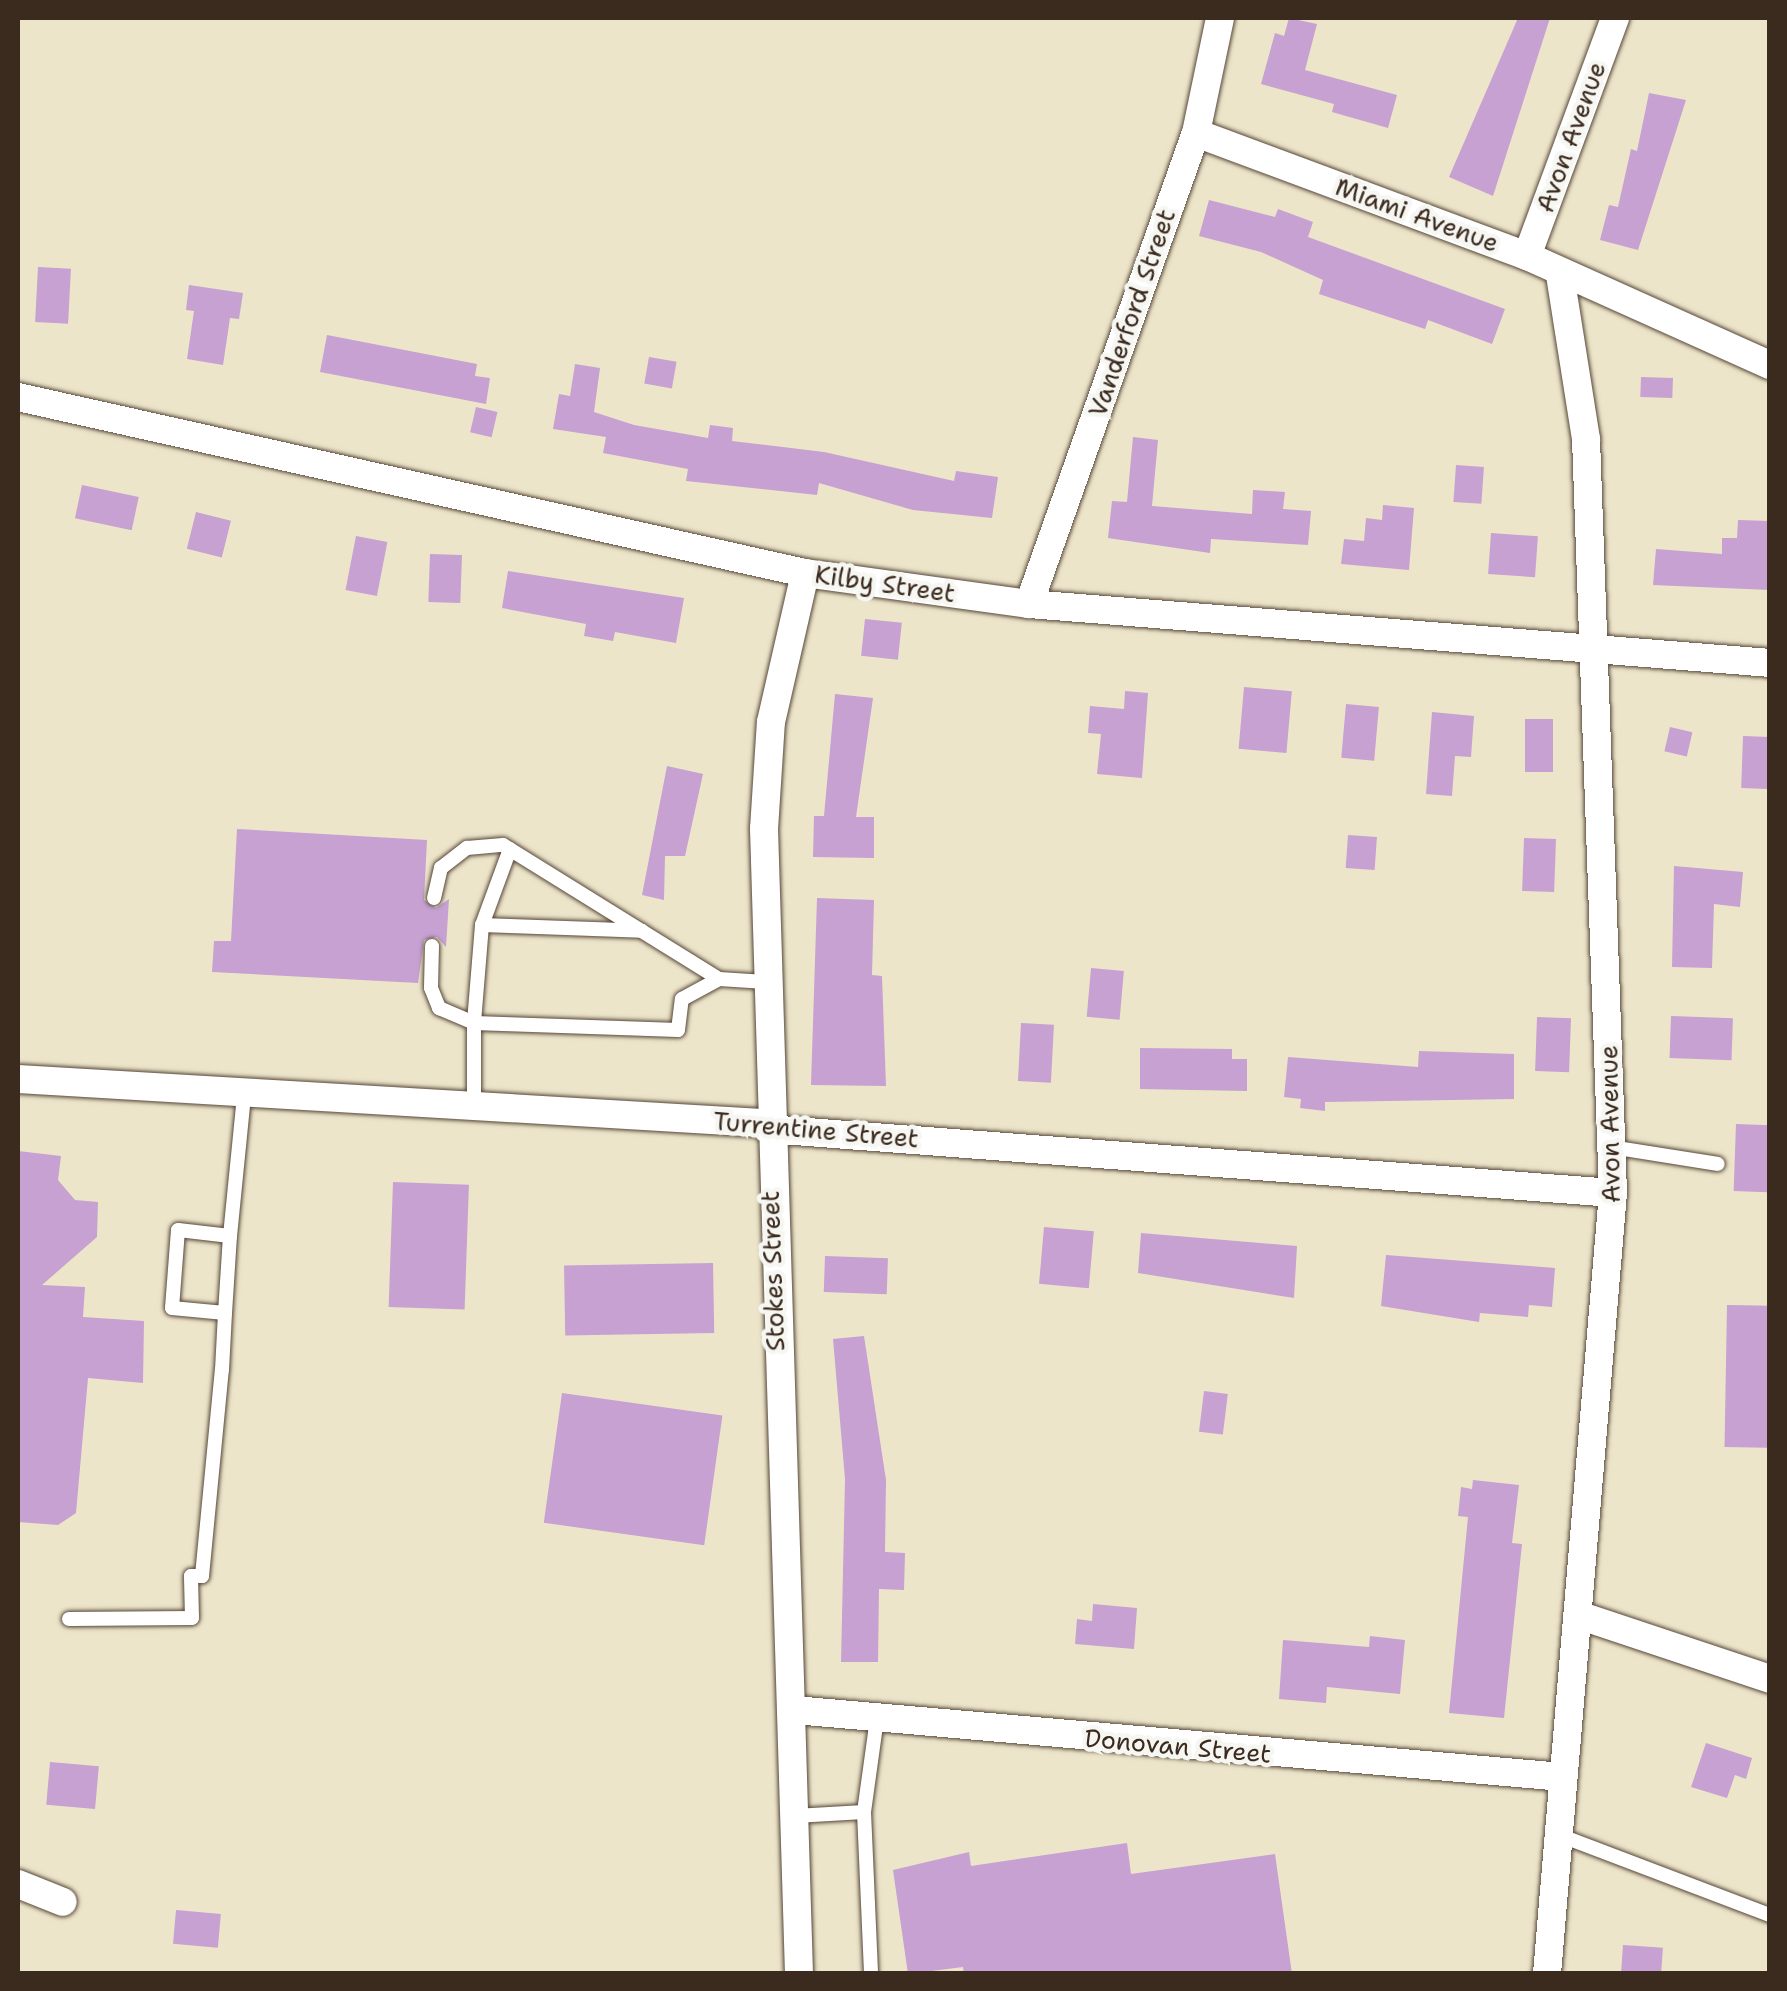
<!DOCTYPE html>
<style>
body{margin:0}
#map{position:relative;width:1787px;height:1991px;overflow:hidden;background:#ede5ca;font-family:"Shantell Sans",sans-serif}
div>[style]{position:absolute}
.building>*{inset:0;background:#c6a1d2;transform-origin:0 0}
.roads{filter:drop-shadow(0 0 2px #564638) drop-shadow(0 0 2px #564638)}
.service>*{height:14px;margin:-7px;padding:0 7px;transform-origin:7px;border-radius:7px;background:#fff}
.minor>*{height:28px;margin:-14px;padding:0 14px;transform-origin:14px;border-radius:14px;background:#fff}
span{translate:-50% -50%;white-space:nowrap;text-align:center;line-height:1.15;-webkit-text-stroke:9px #f6f6f2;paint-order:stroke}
.street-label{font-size:25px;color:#3b2a1e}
.frame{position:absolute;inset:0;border:20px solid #3b2a1e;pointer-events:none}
</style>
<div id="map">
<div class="building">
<i style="clip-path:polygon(1289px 18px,1317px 24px,1305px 70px,1397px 95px,1388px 128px,1332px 112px,1334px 104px,1261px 84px,1275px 33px,1284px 36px)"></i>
<i style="clip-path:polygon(1518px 18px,1550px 18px,1493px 196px,1449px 177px)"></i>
<i style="clip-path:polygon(1649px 93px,1686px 100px,1638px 250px,1600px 240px,1609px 205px,1618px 207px,1631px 149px,1637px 151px)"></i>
<i style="clip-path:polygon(1209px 200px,1275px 217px,1278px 209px,1313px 222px,1308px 237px,1505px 309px,1492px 344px,1428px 320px,1425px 329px,1319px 294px,1323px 280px,1261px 252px,1199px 236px)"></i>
<i style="left:38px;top:267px;width:33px;height:55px;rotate:3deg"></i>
<i style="clip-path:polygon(189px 285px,243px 293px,239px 319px,230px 318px,223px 365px,187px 359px,194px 311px,186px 310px)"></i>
<i style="clip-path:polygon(327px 335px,477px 364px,475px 376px,490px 378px,486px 404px,320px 372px)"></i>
<i style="left:649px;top:357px;width:28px;height:27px;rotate:10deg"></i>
<i style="clip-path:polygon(575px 364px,600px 368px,594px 412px,634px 425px,708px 438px,710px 425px,733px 428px,732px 441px,824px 452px,954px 481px,956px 471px,998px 477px,992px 518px,913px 510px,819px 483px,817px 495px,686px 481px,688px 469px,603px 453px,606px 437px,553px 429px,559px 394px,570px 396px)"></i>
<i style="left:1641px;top:377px;width:32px;height:20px;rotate:2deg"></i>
<i style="left:476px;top:407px;width:22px;height:26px;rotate:13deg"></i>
<i style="clip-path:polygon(1133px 437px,1158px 440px,1152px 506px,1252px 514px,1253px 490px,1285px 492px,1283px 509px,1311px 511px,1308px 545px,1211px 539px,1210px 553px,1108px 538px,1112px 501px,1127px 502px)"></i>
<i style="left:1456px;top:465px;width:28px;height:37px;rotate:4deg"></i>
<i style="left:82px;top:485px;width:58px;height:34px;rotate:12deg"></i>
<i style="clip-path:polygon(1383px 505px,1414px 508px,1409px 570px,1341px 564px,1344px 539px,1364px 541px,1366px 518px,1382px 520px)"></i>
<i style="left:196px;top:512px;width:36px;height:38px;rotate:14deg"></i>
<i style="clip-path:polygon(1738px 520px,1770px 521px,1770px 590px,1653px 585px,1656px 549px,1722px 554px,1722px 538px,1737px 538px)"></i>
<i style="left:1491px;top:533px;width:47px;height:41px;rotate:4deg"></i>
<i style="left:356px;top:536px;width:32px;height:55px;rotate:11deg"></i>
<i style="left:430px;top:554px;width:32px;height:48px;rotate:2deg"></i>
<i style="clip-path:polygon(508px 571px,684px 598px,676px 643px,615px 632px,613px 641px,584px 636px,586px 624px,502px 608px)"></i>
<i style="left:865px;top:619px;width:37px;height:37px;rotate:6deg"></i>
<i style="left:1244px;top:687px;width:48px;height:62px;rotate:5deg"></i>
<i style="clip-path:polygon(1125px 691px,1148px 693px,1142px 778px,1097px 774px,1101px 734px,1088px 733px,1090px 706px,1124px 709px)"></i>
<i style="clip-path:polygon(835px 694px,873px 698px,856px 817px,874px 817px,874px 858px,813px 857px,814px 816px,824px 816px)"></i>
<i style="left:1346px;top:704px;width:33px;height:54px;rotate:5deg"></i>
<i style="clip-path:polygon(1432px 712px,1474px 716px,1471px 757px,1455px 756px,1452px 796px,1426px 794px)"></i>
<i style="left:1525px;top:719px;width:28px;height:53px"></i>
<i style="left:1670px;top:727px;width:23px;height:25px;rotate:13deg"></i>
<i style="left:1743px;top:736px;width:27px;height:52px;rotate:2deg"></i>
<i style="clip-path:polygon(667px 766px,703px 774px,685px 856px,665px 856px,664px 900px,642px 895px)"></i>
<i style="clip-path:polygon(237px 829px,427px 840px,424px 900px,436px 908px,449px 899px,446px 947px,437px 937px,424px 940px,418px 983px,212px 972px,214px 941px,231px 941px)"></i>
<i style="left:1348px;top:835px;width:29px;height:33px;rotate:4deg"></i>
<i style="left:1524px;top:838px;width:32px;height:53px;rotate:2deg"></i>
<i style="clip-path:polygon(1674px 866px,1743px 872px,1740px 907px,1714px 904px,1712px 968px,1672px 967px)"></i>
<i style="clip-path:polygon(817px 898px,874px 900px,872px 975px,882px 976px,886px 1086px,811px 1085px)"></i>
<i style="left:1091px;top:968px;width:33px;height:49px;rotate:5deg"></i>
<i style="left:1671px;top:1016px;width:62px;height:42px;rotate:2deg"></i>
<i style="left:1537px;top:1017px;width:34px;height:54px;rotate:2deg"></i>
<i style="left:1021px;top:1023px;width:33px;height:58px;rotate:3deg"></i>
<i style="clip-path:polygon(1140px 1048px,1232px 1049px,1232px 1059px,1247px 1059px,1247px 1091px,1140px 1089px)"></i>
<i style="clip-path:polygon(1419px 1051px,1514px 1054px,1514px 1099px,1325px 1102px,1325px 1111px,1300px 1108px,1301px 1099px,1284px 1097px,1288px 1057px,1418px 1067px)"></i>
<i style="left:1736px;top:1124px;width:34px;height:67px;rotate:2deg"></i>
<i style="clip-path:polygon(18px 1151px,61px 1156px,58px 1180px,75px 1200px,98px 1202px,97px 1237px,42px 1285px,85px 1287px,83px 1317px,144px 1321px,143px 1383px,88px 1378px,76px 1513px,58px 1525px,18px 1522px)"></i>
<i style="left:393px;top:1182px;width:76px;height:125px;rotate:2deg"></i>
<i style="left:1044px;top:1227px;width:50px;height:57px;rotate:5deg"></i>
<i style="clip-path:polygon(1141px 1233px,1297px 1246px,1294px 1298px,1138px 1273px)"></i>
<i style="clip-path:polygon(1386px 1255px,1555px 1268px,1552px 1307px,1529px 1305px,1528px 1317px,1480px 1313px,1479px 1322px,1381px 1306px)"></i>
<i style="left:825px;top:1256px;width:63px;height:36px;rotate:2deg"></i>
<i style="left:713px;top:1263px;width:70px;height:149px;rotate:89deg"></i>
<i style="left:1727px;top:1305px;width:43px;height:142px;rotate:1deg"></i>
<i style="clip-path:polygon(864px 1336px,886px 1480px,885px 1552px,905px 1553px,904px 1590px,879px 1589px,878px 1662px,841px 1662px,845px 1479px,833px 1339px)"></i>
<i style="left:1204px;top:1391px;width:24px;height:41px;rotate:7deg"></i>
<i style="left:562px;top:1393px;width:162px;height:131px;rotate:8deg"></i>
<i style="clip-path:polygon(1473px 1480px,1519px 1485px,1512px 1543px,1522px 1544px,1504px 1718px,1449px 1713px,1468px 1517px,1458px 1516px,1461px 1487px,1472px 1489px)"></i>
<i style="clip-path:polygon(1093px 1604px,1137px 1608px,1134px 1649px,1075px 1644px,1077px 1619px,1092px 1621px)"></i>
<i style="clip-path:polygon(1370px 1636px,1405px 1640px,1400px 1694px,1327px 1687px,1326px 1703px,1279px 1699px,1283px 1640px,1369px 1647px)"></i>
<i style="clip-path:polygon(1706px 1743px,1752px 1758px,1746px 1779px,1735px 1775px,1727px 1798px,1691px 1787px)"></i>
<i style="left:50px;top:1762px;width:49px;height:43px;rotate:5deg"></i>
<i style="clip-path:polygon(1127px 1843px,1131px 1874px,1275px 1854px,1292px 1974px,964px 1974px,963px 1967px,908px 1974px,893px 1870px,969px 1852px,971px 1866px)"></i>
<i style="left:176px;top:1910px;width:45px;height:34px;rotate:5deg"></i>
<i style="left:1623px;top:1945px;width:40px;height:29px;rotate:4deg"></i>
</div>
<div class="roads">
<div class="service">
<i style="left:510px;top:849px;width:81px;rotate:110.2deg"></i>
<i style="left:482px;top:925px;width:160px;rotate:2.1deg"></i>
<i style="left:434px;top:898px;width:31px;rotate:-77deg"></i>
<i style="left:441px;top:868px;width:33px;rotate:-38deg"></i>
<i style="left:467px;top:848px;width:36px;rotate:-5deg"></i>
<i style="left:503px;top:845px;width:254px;rotate:31.8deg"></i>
<i style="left:719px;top:979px;width:47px;rotate:3.7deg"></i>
<i style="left:482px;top:925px;width:98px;rotate:94.7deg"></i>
<i style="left:474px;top:1023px;width:204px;rotate:2deg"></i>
<i style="left:678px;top:1030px;width:31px;rotate:-83deg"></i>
<i style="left:682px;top:999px;width:42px;rotate:-28.4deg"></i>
<i style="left:432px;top:946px;width:42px;rotate:91.4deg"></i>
<i style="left:431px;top:988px;width:22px;rotate:68deg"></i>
<i style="left:439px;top:1008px;width:38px;rotate:23deg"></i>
<i style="left:474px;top:1023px;width:84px;rotate:90deg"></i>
<i style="left:1611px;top:1147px;width:108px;rotate:9deg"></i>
<i style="left:230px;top:1236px;width:141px;rotate:-84.3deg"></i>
<i style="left:69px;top:1619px;width:123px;rotate:-0.5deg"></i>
<i style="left:192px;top:1618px;width:42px;rotate:-91.4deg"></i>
<i style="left:191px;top:1576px;width:11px"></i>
<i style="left:202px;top:1576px;width:207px;rotate:-84.5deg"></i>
<i style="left:222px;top:1370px;width:57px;rotate:-87deg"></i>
<i style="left:225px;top:1313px;width:77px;rotate:-86.3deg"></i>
<i style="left:230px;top:1236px;width:52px;rotate:-173.4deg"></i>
<i style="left:178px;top:1230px;width:78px;rotate:94.4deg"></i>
<i style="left:172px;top:1308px;width:53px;rotate:5.4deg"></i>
<i style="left:864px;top:1812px;width:95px;rotate:-82.1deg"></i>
<i style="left:795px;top:1816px;width:69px;rotate:-3.3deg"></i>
<i style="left:864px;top:1812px;width:162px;rotate:87.5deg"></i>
<i style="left:1559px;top:1835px;width:226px;rotate:20.8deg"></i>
</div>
<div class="minor">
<i style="left:1196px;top:133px;width:353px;rotate:20.4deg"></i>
<i style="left:1527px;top:256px;width:266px;rotate:24.2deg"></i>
<i style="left:1527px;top:256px;width:254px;rotate:-69.7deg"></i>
<i style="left:18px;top:397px;width:806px;rotate:12.61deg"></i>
<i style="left:805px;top:573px;width:226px;rotate:7.9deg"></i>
<i style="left:1029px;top:604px;width:743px;rotate:4.55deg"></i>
<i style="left:1029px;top:604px;width:500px;rotate:-70.5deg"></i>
<i style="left:1196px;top:133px;width:117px;rotate:-78.2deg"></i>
<i style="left:18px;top:1079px;width:745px;rotate:3.38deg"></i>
<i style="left:762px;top:1123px;width:8px;rotate:45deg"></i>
<i style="left:768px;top:1129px;width:847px;rotate:4.33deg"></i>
<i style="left:1578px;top:1615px;width:202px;rotate:18.4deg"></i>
<i style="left:794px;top:1710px;width:772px;rotate:4.98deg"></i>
<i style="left:18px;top:1884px;width:48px;rotate:21.8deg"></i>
<i style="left:799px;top:1974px;width:1146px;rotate:-91.75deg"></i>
<i style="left:764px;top:829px;width:107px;rotate:-86.3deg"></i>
<i style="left:771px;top:722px;width:153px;rotate:-77.1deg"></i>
<i style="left:1547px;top:1974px;width:784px;rotate:-85.17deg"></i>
<i style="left:1613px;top:1193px;width:754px;rotate:-92.05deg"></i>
<i style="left:1586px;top:439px;width:166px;rotate:-99deg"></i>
</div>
</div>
<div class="street-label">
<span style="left:1571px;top:137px;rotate:-70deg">Avon Avenue</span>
<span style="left:1417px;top:215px;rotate:20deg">Miami Avenue</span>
<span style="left:1132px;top:313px;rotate:-71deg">Vanderford Street</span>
<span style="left:885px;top:584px;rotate:8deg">Kilby Street</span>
<span style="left:1610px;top:1124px;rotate:-91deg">Avon Avenue</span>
<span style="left:816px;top:1130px;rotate:5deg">Turrentine Street</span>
<span style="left:773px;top:1271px;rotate:-92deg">Stokes Street</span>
<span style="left:1178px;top:1746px;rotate:5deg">Donovan Street</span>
</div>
<div class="frame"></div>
</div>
